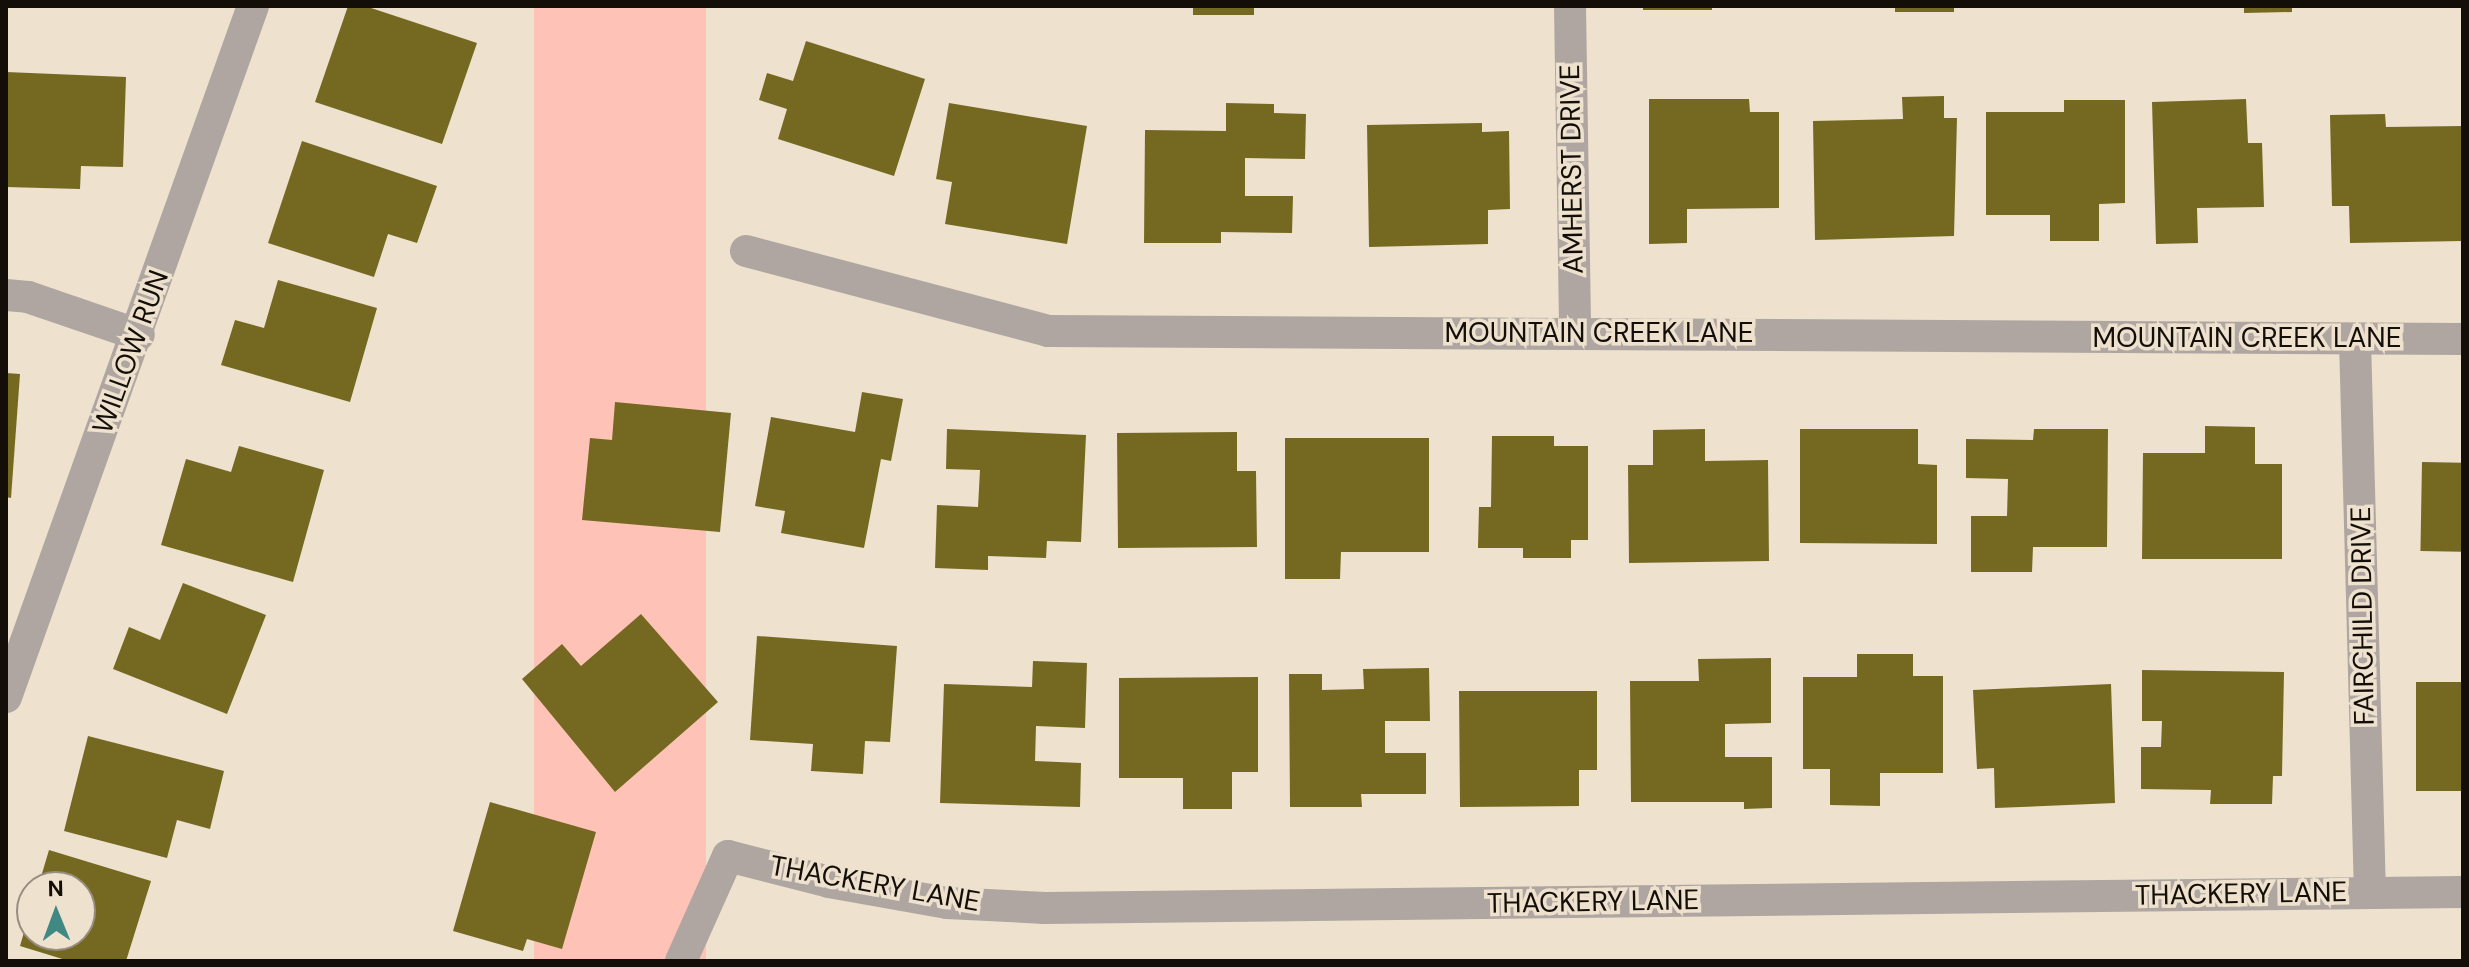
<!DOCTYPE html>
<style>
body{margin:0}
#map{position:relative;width:2469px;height:967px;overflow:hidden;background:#eee1ce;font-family:"DM Sans",sans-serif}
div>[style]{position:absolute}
.green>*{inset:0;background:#ffc2b6;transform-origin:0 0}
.building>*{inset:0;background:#756921;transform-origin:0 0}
.minor>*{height:32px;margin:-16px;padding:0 16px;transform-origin:16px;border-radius:16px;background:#afa6a1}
span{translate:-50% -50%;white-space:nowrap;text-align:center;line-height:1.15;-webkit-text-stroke:7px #eee1ce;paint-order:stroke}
.street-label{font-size:28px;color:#130e08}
.frame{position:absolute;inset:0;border:8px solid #130e08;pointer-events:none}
.north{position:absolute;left:16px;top:871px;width:80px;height:80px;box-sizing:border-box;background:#eee1ce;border:2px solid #968d7f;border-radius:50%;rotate:359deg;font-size:22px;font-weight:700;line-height:32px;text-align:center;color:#130e08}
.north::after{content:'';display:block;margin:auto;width:28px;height:36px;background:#408884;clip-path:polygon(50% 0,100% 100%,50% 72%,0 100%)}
</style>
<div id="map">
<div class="green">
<i style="left:534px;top:6px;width:172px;height:1012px"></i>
</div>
<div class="building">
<i style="clip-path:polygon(348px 6px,365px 6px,477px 43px,442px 144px,315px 102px)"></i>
<i style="left:1193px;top:6px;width:61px;height:9px"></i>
<i style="left:1643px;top:6px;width:69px;height:4px"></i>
<i style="left:1895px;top:6px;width:59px;height:6px"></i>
<i style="clip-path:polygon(2244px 6px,2292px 6px,2292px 12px,2244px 13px)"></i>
<i style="clip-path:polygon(806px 41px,925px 79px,894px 176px,778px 139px,787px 109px,759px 100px,767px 73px,793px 81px)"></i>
<i style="clip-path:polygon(6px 72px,126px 77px,123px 167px,81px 166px,80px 189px,6px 187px)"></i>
<i style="clip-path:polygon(1944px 96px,1944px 118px,1957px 118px,1954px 236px,1815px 240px,1813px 121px,1903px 119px,1902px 97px)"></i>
<i style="clip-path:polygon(1649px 99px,1749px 99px,1750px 112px,1779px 112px,1779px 208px,1687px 209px,1687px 243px,1649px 244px)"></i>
<i style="clip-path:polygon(2246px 99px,2248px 143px,2262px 143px,2264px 207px,2197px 208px,2198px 243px,2156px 244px,2152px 102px)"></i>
<i style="clip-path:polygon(2064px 100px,2125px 100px,2125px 203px,2099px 204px,2099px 241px,2050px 241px,2050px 215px,1986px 215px,1986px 112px,2064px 112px)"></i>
<i style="clip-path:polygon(949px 103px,1087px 126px,1067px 244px,945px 224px,952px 182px,936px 179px)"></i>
<i style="clip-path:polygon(1226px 103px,1274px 104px,1274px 113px,1306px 114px,1305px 159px,1245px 158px,1245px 196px,1293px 196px,1292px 233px,1221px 232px,1221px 243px,1144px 243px,1145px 130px,1226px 131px)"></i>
<i style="clip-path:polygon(2385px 114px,2386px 127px,2463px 126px,2463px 241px,2350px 243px,2349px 206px,2332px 206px,2330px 115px)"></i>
<i style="clip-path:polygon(1482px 123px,1482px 132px,1509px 131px,1510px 209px,1488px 210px,1488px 244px,1369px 247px,1367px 125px)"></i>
<i style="clip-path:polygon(302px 141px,437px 186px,417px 243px,388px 234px,374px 277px,268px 243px)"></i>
<i style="clip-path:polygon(278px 280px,377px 308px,350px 402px,221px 365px,235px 320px,264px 328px)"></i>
<i style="clip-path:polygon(6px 373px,20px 374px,11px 498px,6px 497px)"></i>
<i style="clip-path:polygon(862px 392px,903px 399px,891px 461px,881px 459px,864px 548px,781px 533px,785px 511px,755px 506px,771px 417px,855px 432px)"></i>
<i style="clip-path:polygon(615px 402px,731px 413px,720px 532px,582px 520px,590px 438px,612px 440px)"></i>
<i style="clip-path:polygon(2205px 426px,2255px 427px,2255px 464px,2282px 464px,2282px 559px,2142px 559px,2143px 453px,2205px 453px)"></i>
<i style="clip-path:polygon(947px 429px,1086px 435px,1081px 542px,1047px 541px,1046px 558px,988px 556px,988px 570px,935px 568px,937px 505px,978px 507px,980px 470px,946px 469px)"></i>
<i style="clip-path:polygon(1705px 429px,1705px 461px,1768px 460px,1769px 561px,1629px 563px,1628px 465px,1653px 465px,1653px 430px)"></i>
<i style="clip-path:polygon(1800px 429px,1918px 429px,1918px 464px,1937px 465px,1937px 544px,1800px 543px)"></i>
<i style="clip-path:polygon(2034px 429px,2108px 429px,2107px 547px,2033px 547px,2032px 572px,1971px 572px,1971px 516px,2007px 516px,2008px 479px,1966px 478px,1966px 439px,2033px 440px)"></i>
<i style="clip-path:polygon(1237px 432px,1237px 471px,1256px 471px,1257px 547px,1118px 548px,1117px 433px)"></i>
<i style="clip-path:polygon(1492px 436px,1554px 436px,1554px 446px,1588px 446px,1588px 540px,1571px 540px,1571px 558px,1523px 558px,1523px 548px,1478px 548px,1479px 507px,1491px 507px)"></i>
<i style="clip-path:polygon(1285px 438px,1429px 438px,1429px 552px,1341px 552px,1340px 579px,1285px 579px)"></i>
<i style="clip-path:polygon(239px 446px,324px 470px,293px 582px,161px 545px,186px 459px,231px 472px)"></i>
<i style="left:2422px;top:462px;width:41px;height:89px;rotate:1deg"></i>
<i style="clip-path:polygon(183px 583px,266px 615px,227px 714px,113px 669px,129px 627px,160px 640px)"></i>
<i style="clip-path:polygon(641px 614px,718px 702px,615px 792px,522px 679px,562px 644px,581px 666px)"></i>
<i style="clip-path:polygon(757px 636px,897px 646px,890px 742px,865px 741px,863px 774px,811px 771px,813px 744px,750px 740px)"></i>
<i style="clip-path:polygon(1857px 654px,1913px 654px,1913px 676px,1943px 676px,1943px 773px,1880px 773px,1880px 806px,1830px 805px,1830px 769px,1803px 769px,1803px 677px,1857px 677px)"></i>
<i style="clip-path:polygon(1771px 658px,1771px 723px,1725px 724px,1725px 757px,1772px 757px,1772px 808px,1744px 809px,1744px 802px,1631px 802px,1630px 681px,1699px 681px,1698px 659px)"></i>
<i style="clip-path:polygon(1033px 661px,1087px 663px,1085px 728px,1036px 726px,1035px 761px,1081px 763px,1080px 807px,940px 803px,944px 684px,1032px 687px)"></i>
<i style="clip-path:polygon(1429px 668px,1430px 721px,1385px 721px,1385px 753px,1426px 753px,1426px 794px,1361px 794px,1362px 807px,1290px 807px,1289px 674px,1322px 674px,1322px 690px,1364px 689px,1363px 669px)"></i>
<i style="clip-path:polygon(2142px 670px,2284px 672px,2282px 776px,2273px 776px,2272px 804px,2210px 804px,2211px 790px,2141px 789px,2141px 747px,2161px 747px,2162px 721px,2142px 721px)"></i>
<i style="clip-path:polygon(1258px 677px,1258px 772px,1232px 772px,1232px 809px,1183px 809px,1183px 778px,1119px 778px,1119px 678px)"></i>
<i style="left:2416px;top:682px;width:47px;height:109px"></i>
<i style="clip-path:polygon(2111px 684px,2115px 803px,1995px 808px,1994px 768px,1977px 769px,1973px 690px)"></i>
<i style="clip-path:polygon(1459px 691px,1597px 691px,1597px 770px,1579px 770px,1579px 806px,1460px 807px)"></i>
<i style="clip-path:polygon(88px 736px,224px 771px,210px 829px,177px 820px,167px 858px,64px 831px)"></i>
<i style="clip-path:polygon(490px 802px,596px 832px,562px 949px,527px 939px,523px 951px,453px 931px)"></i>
<i style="clip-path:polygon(49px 850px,151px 881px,126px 961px,69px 961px,20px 946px,31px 908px,32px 935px,80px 935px,80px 887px,38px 887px)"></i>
</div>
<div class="minor">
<i style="left:1570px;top:6px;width:326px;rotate:89.1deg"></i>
<i style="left:746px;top:251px;width:312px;rotate:14.8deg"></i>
<i style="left:1048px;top:331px;width:1415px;rotate:0.32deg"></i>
<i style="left:6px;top:295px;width:22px;rotate:5deg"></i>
<i style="left:28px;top:297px;width:117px;rotate:18.9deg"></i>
<i style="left:2355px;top:340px;width:553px;rotate:88.45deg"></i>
<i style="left:6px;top:697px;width:734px;rotate:-70.33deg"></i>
<i style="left:681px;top:961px;width:115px;rotate:-65.9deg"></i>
<i style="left:728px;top:856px;width:104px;rotate:14.4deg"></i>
<i style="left:829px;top:882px;width:120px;rotate:10.1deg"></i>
<i style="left:947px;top:903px;width:98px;rotate:2.9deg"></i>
<i style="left:1045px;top:908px;width:1418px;rotate:-0.65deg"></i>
</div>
<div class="street-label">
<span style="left:1572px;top:169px;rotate:-91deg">AMHERST DRIVE</span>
<span style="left:1599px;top:333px">MOUNTAIN CREEK LANE</span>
<span style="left:2247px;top:338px">MOUNTAIN CREEK LANE</span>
<span style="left:131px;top:352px;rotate:-70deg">WILLOW RUN</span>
<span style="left:2363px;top:616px;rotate:-91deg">FAIRCHILD DRIVE</span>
<span style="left:875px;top:884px;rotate:10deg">THACKERY LANE</span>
<span style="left:2241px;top:894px;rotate:-1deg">THACKERY LANE</span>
<span style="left:1593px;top:902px;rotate:-1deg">THACKERY LANE</span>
</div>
<div class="frame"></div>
<div class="north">N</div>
</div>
